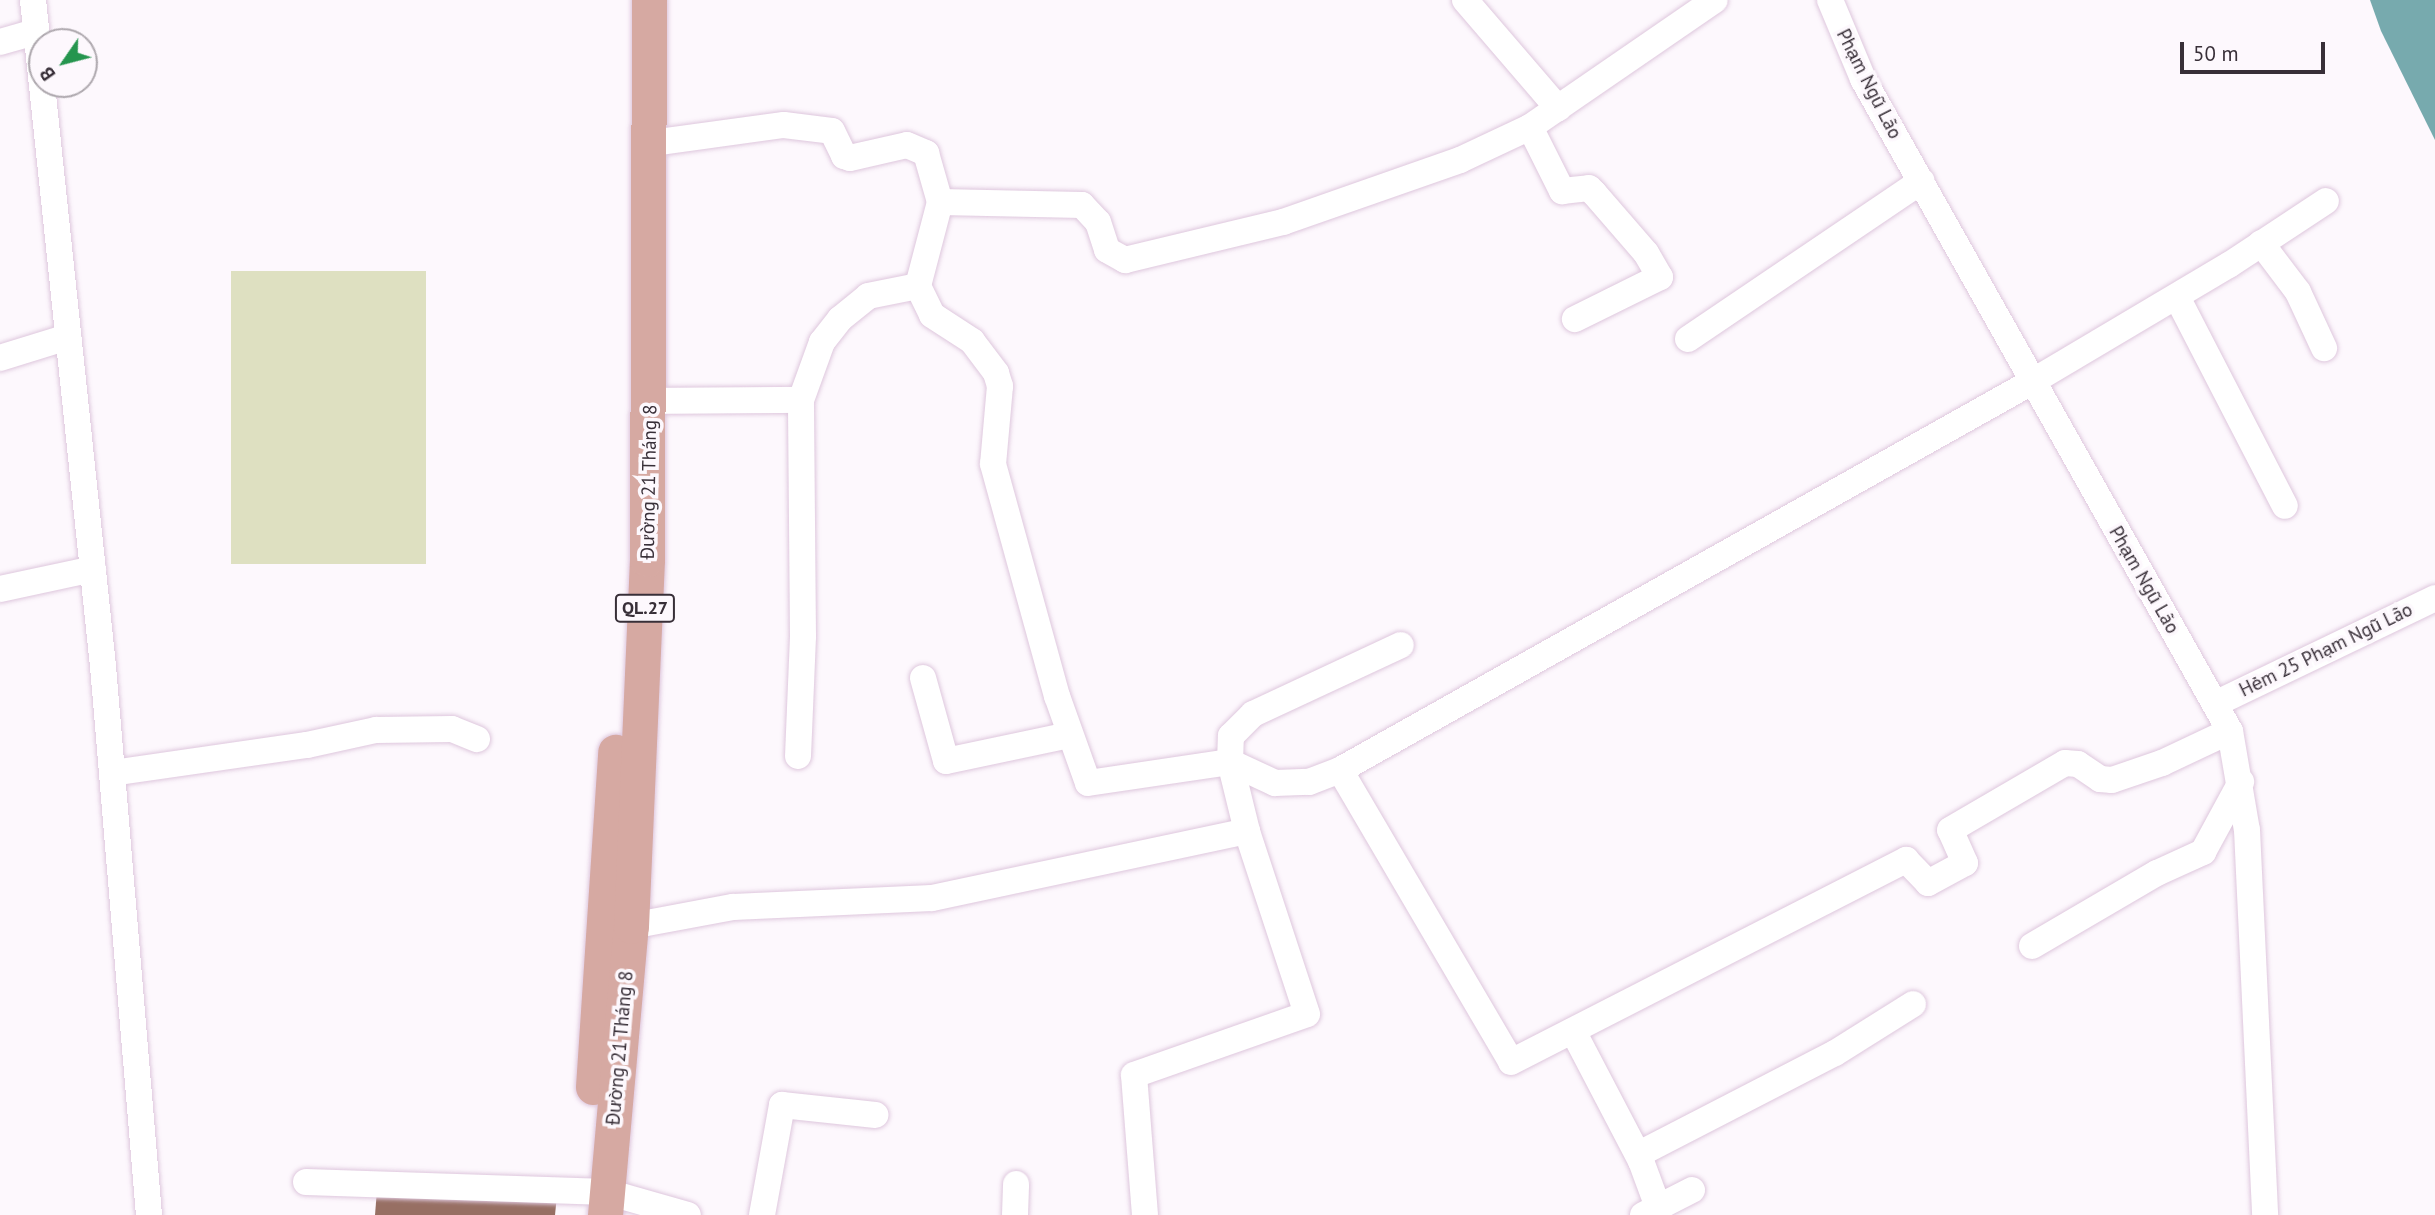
<!DOCTYPE html>
<meta charset="utf-8">
<style>
body{margin:0}
#map{position:relative;width:2435px;height:1215px;overflow:hidden;background:#fdf8fd;font-family:"PT Sans",sans-serif}
div>[style]{position:absolute}
.green>*{inset:0;background:#dee0c1;transform-origin:0 0}
.water>*{inset:0;background:#77aaae}
.building>*{inset:0;background:#976f63}
.roads{filter:drop-shadow(0 0 2px #dec7dd) drop-shadow(0 0 2px #dec7dd)}
.minor>*{height:26px;margin:-13px;padding:0 13px;transform-origin:13px;border-radius:13px;background:#fff}
.major>*{height:35px;margin:-17.5px;padding:0 17.5px;transform-origin:17.5px;border-radius:17.5px;background:#d6a9a2}
span{translate:-50% -50%;white-space:nowrap;text-align:center;line-height:1.15;-webkit-text-stroke:7px #fdf8fd;paint-order:stroke}
.shield-label span{padding:2px 5px;background:#fdf8fd;border:2px solid;border-radius:5px;-webkit-text-stroke-width:0}
.shield-label{font-size:18px;color:#382f38;font-weight:700}
.street-label{font-size:19px;color:#382f38}
.north{position:absolute;left:28px;top:28px;width:70px;height:70px;box-sizing:border-box;background:#fdf8fd;border:2px solid #aea8ae;border-radius:50%;rotate:235deg;font-size:19px;font-weight:700;line-height:28px;text-align:center;color:#382f38}
.north::after{content:'';display:block;margin:auto;width:24px;height:32px;background:#25954e;clip-path:polygon(50% 0,100% 100%,50% 72%,0 100%)}
.scale{position:absolute;left:2180px;top:42px;width:145px;height:32px;box-sizing:border-box;border:4px solid #382f38;border-top:0;padding-left:9px;font-size:21px;line-height:24px;white-space:nowrap;color:#382f38;-webkit-text-stroke:5px #fdf8fd;paint-order:stroke}
</style>
<div id="map">
<div class="green">
<i style="left:231px;top:271px;width:195px;height:293px"></i>
</div>
<div class="water">
<i style="clip-path:polygon(2370px 0,2435px 0,2435px 140px,2381px 31px)"></i>
</div>
<div class="building">
<i style="clip-path:polygon(377px 1190px,557px 1195px,555px 1215px,375px 1215px)"></i>
</div>
<div class="roads">
<div class="minor">
<i style="left:33px;top:0;width:670px;rotate:84deg"></i>
<i style="left:103px;top:666px;width:551px;rotate:85.21deg"></i>
<i style="left:1465px;top:0;width:143px;rotate:49.3deg"></i>
<i style="left:1830px;top:0;width:86px;rotate:67.3deg"></i>
<i style="left:1863px;top:79px;width:748px;rotate:60.63deg"></i>
<i style="left:2230px;top:731px;width:100px;rotate:80.3deg"></i>
<i style="left:2247px;top:830px;width:385px;rotate:87.3deg"></i>
<i style="left:0;top:42px;width:37px;rotate:-16deg"></i>
<i style="left:1530px;top:127px;width:72px;rotate:63.4deg"></i>
<i style="left:1562px;top:191px;width:27px;rotate:-6deg"></i>
<i style="left:1589px;top:188px;width:7px;rotate:45deg"></i>
<i style="left:1594px;top:193px;width:79px;rotate:49.1deg"></i>
<i style="left:1646px;top:253px;width:28px;rotate:60deg"></i>
<i style="left:1660px;top:277px;width:95px;rotate:153.7deg"></i>
<i style="left:652px;top:143px;width:133px;rotate:-7.8deg"></i>
<i style="left:784px;top:125px;width:48px;rotate:7.1deg"></i>
<i style="left:832px;top:131px;width:28px;rotate:64deg"></i>
<i style="left:844px;top:156px;width:6px;rotate:18deg"></i>
<i style="left:850px;top:158px;width:58px;rotate:-12.8deg"></i>
<i style="left:907px;top:145px;width:21px;rotate:23deg"></i>
<i style="left:926px;top:153px;width:51px;rotate:74.1deg"></i>
<i style="left:940px;top:202px;width:87px;rotate:104.7deg"></i>
<i style="left:918px;top:286px;width:32px;rotate:64deg"></i>
<i style="left:932px;top:315px;width:48px;rotate:33deg"></i>
<i style="left:972px;top:341px;width:40px;rotate:53deg"></i>
<i style="left:996px;top:373px;width:14px;rotate:73deg"></i>
<i style="left:1000px;top:386px;width:78px;rotate:95.1deg"></i>
<i style="left:993px;top:464px;width:241px;rotate:74.6deg"></i>
<i style="left:1057px;top:696px;width:92px;rotate:70.4deg"></i>
<i style="left:1088px;top:783px;width:144px;rotate:-8.4deg"></i>
<i style="left:1230px;top:762px;width:50px;rotate:25deg"></i>
<i style="left:1275px;top:783px;width:34px;rotate:-2deg"></i>
<i style="left:1309px;top:782px;width:33px;rotate:-21deg"></i>
<i style="left:1340px;top:770px;width:791px;rotate:-29.29deg"></i>
<i style="left:2030px;top:383px;width:231px;rotate:-30.7deg"></i>
<i style="left:2229px;top:265px;width:116px;rotate:-33.4deg"></i>
<i style="left:940px;top:202px;width:142px;rotate:1.2deg"></i>
<i style="left:1082px;top:205px;width:23px;rotate:47deg"></i>
<i style="left:1098px;top:222px;width:29px;rotate:72deg"></i>
<i style="left:1107px;top:250px;width:21px;rotate:29deg"></i>
<i style="left:1125px;top:260px;width:163px;rotate:-13.5deg"></i>
<i style="left:1283px;top:222px;width:188px;rotate:-19.3deg"></i>
<i style="left:1460px;top:160px;width:77px;rotate:-25.2deg"></i>
<i style="left:1530px;top:127px;width:224px;rotate:-34.5deg"></i>
<i style="left:2261px;top:243px;width:61px;rotate:52.9deg"></i>
<i style="left:2298px;top:292px;width:62px;rotate:65.1deg"></i>
<i style="left:2177px;top:297px;width:235px;rotate:62.7deg"></i>
<i style="left:1688px;top:339px;width:282px;rotate:-34.1deg"></i>
<i style="left:0;top:358px;width:71px;rotate:-17.2deg"></i>
<i style="left:651px;top:401px;width:150px;rotate:-0.4deg"></i>
<i style="left:0;top:589px;width:95px;rotate:-12.1deg"></i>
<i style="left:923px;top:678px;width:86px;rotate:74.5deg"></i>
<i style="left:946px;top:761px;width:126px;rotate:-11.9deg"></i>
<i style="left:2217px;top:703px;width:242px;rotate:-25.7deg"></i>
<i style="left:798px;top:756px;width:120px;rotate:-87.6deg"></i>
<i style="left:803px;top:636px;width:236px;rotate:-90.5deg"></i>
<i style="left:801px;top:400px;width:62px;rotate:-70.1deg"></i>
<i style="left:822px;top:342px;width:29px;rotate:-52deg"></i>
<i style="left:840px;top:319px;width:36px;rotate:-39deg"></i>
<i style="left:868px;top:296px;width:51px;rotate:-11.3deg"></i>
<i style="left:1340px;top:770px;width:338px;rotate:59.6deg"></i>
<i style="left:1511px;top:1062px;width:444px;rotate:-27.1deg"></i>
<i style="left:1906px;top:860px;width:32px;rotate:46deg"></i>
<i style="left:1928px;top:883px;width:42px;rotate:-28.4deg"></i>
<i style="left:1965px;top:863px;width:36px;rotate:-114deg"></i>
<i style="left:1950px;top:830px;width:133px;rotate:-30.2deg"></i>
<i style="left:2065px;top:763px;width:13px;rotate:4deg"></i>
<i style="left:2078px;top:764px;width:27px;rotate:34deg"></i>
<i style="left:2100px;top:779px;width:12px;rotate:5deg"></i>
<i style="left:2112px;top:780px;width:53px;rotate:-18.8deg"></i>
<i style="left:2162px;top:763px;width:75px;rotate:-25.2deg"></i>
<i style="left:112px;top:773px;width:197px;rotate:-8.2deg"></i>
<i style="left:307px;top:745px;width:71px;rotate:-12.3deg"></i>
<i style="left:376px;top:730px;width:76px;rotate:-0.8deg"></i>
<i style="left:452px;top:729px;width:27px;rotate:22deg"></i>
<i style="left:631px;top:926px;width:104px;rotate:-10.6deg"></i>
<i style="left:733px;top:907px;width:199px;rotate:-2.6deg"></i>
<i style="left:932px;top:898px;width:322px;rotate:-12deg"></i>
<i style="left:2032px;top:946px;width:145px;rotate:-30.3deg"></i>
<i style="left:2157px;top:873px;width:51px;rotate:-24.5deg"></i>
<i style="left:2203px;top:852px;width:80px;rotate:-61.5deg"></i>
<i style="left:1573px;top:1031px;width:147px;rotate:62.4deg"></i>
<i style="left:306px;top:1182px;width:301px;rotate:1.9deg"></i>
<i style="left:607px;top:1192px;width:84px;rotate:15.9deg"></i>
<i style="left:1658px;top:1207px;width:49px;rotate:-110.3deg"></i>
<i style="left:1641px;top:1161px;width:9px;rotate:-77deg"></i>
<i style="left:1643px;top:1152px;width:216px;rotate:-27.3deg"></i>
<i style="left:1835px;top:1053px;width:92px;rotate:-32.1deg"></i>
<i style="left:762px;top:1215px;width:112px;rotate:-79.7deg"></i>
<i style="left:782px;top:1105px;width:94px;rotate:6.1deg"></i>
<i style="left:1015px;top:1215px;width:31px;rotate:-88deg"></i>
<i style="left:1145px;top:1215px;width:140px;rotate:-94.5deg"></i>
<i style="left:1134px;top:1075px;width:183px;rotate:-19.4deg"></i>
<i style="left:1307px;top:1014px;width:193px;rotate:-108.2deg"></i>
<i style="left:1247px;top:831px;width:71px;rotate:-103.8deg"></i>
<i style="left:1230px;top:762px;width:26px;rotate:-88deg"></i>
<i style="left:1231px;top:736px;width:31px;rotate:-45deg"></i>
<i style="left:1253px;top:714px;width:163px;rotate:-25deg"></i>
<i style="left:1643px;top:1215px;width:55px;rotate:-27deg"></i>
</div>
<div class="major">
<i style="left:593px;top:1087px;width:336px;rotate:-86.2deg"></i>
<i style="left:605px;top:1215px;width:290px;rotate:-84.9deg"></i>
<i style="left:631px;top:926px;width:367px;rotate:-87.5deg"></i>
<i style="left:647px;top:559px;width:559px;rotate:-89.8deg"></i>
</div>
</div>
<div class="shield-label">
<span style="left:645px;top:608px">QL.27</span>
</div>
<div class="street-label">
<span style="left:1869px;top:84px;rotate:63deg">Phạm Ngũ Lão</span>
<span style="left:649px;top:482px;rotate:-89deg">Đường 21 Tháng 8</span>
<span style="left:2144px;top:580px;rotate:60deg">Phạm Ngũ Lão</span>
<span style="left:2326px;top:650px;rotate:-26deg">Hẻm 25 Phạm Ngũ Lão</span>
<span style="left:620px;top:1048px;rotate:-85deg">Đường 21 Tháng 8</span>
</div>
<div class="north">B</div>
<div class="scale">50 m</div>
</div>
